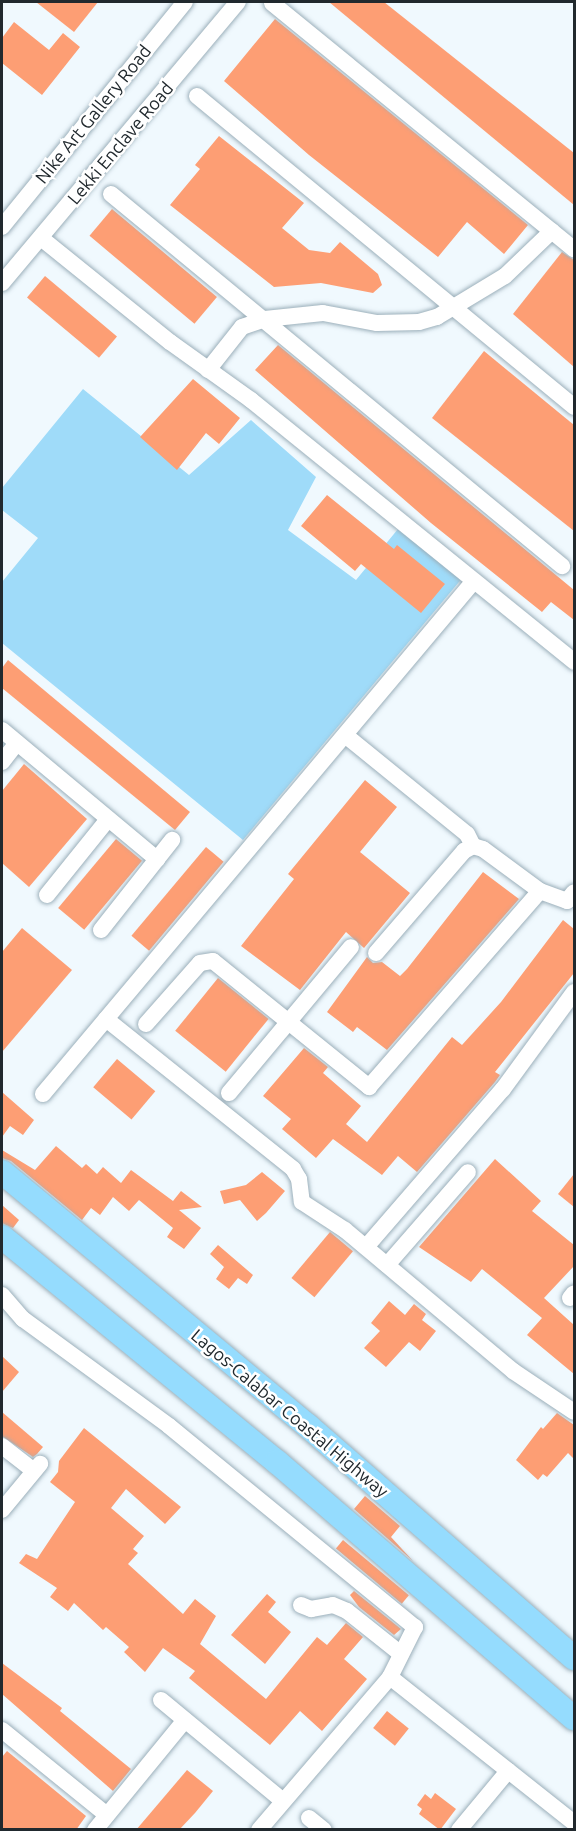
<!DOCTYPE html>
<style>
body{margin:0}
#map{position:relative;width:576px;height:1831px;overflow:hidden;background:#f0f9fe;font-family:Ubuntu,sans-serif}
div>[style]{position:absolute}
.green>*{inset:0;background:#9fdbf9}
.building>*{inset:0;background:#fd9e74;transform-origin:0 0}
.roads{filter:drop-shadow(0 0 2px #9bafba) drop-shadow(0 0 2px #9bafba)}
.minor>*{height:16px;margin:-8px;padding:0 8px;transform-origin:8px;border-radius:8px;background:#fff}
.highway>*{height:24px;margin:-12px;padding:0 12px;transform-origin:12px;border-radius:12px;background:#95dcfe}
span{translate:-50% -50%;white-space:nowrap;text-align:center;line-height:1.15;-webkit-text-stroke:5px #fff;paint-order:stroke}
.street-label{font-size:18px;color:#21292e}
.frame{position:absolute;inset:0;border:3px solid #21292e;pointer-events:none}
</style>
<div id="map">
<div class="green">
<i style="clip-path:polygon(83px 389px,189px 475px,251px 420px,316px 477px,288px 530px,356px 580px,398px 529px,464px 576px,243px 840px,2px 643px,2px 582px,38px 538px,2px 510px,2px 488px)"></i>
</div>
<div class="building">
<i style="clip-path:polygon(36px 2px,98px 2px,74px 32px)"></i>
<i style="clip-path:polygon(329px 2px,384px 2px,574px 153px,574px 205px)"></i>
<i style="clip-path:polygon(275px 19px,528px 225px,504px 254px,467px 222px,438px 257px,309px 155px,224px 81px)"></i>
<i style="clip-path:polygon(14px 22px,49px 50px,63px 33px,80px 47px,42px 95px,2px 63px,2px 38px)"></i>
<i style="clip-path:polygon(219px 136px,304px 203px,282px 228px,309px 250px,330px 253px,340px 242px,378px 274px,382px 285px,373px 293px,321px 283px,274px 287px,170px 205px,200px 169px,195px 165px)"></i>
<i style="left:112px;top:209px;width:137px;height:35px;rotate:40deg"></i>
<i style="clip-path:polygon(562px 252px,574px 260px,574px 367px,513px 314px)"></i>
<i style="left:45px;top:276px;width:94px;height:28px;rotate:40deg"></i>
<i style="clip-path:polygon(278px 345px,574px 590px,574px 620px,551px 602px,542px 612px,431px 523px,255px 370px)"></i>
<i style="clip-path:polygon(484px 351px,574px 425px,574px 531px,432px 418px)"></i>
<i style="clip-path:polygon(193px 379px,240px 418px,219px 444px,206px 433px,177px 470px,140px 437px)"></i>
<i style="clip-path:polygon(327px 495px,394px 549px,397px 545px,445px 584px,421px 613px,361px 564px,355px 571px,301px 526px)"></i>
<i style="clip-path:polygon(8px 660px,190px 812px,175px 830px,2px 688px,2px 668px)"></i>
<i style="clip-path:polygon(24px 764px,87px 819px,29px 887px,2px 863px,2px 791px)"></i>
<i style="clip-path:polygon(365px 780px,397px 807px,360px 852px,410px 893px,364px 948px,346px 932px,300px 990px,241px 946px,294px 879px,288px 874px)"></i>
<i style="left:116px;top:839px;width:34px;height:90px;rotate:40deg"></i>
<i style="left:206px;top:847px;width:23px;height:116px;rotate:40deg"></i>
<i style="clip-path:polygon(483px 872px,519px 899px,387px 1050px,357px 1027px,353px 1032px,327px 1012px,367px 957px,373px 963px,382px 962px,400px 976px,407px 969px)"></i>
<i style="clip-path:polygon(563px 920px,574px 929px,574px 973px,495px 1072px,500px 1075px,495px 1082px,417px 1172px,398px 1156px,382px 1175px,333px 1139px,316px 1158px,282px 1129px,291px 1119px,263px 1096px,304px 1048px,328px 1067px,323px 1073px,361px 1106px,346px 1124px,367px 1142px,452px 1037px,462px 1045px,501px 1002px)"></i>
<i style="clip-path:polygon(22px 928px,72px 970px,2px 1052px,2px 952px)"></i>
<i style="left:218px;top:978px;width:65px;height:68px;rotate:39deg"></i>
<i style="left:117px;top:1059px;width:50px;height:37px;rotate:40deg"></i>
<i style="clip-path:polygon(2px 1092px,34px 1120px,23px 1135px,10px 1126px,2px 1137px)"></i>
<i style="clip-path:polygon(56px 1146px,82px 1168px,86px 1164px,97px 1174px,103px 1167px,121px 1183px,131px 1170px,173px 1201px,181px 1191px,202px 1207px,179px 1210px,201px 1228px,184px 1249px,167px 1237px,173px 1228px,139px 1200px,129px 1211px,113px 1197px,100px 1215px,91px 1208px,82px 1220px,11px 1161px,2px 1158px,2px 1150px,35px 1170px)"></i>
<i style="clip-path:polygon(495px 1159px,541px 1201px,532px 1211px,574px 1245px,574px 1266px,544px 1298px,574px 1325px,574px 1374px,527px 1335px,542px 1318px,482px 1269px,471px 1282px,419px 1247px)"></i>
<i style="clip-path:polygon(262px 1172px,285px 1191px,266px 1213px,257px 1221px,240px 1200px,224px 1204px,220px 1191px,246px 1185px)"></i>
<i style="clip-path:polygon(574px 1174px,574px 1207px,558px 1194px)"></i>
<i style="clip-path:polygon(2px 1205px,19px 1220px,13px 1228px,2px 1223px)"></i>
<i style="left:330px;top:1232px;width:30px;height:60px;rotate:40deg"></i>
<i style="clip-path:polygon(218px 1245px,253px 1275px,247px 1284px,238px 1278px,229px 1289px,216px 1279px,224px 1267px,210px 1254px)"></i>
<i style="clip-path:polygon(389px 1301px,405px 1315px,414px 1304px,426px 1314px,422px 1320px,436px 1331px,420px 1351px,409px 1342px,386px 1367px,364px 1348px,380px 1331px,371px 1323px)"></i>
<i style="clip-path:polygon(2px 1356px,19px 1372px,2px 1392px)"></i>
<i style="clip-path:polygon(2px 1412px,43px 1447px,37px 1454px,33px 1457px,2px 1436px)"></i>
<i style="clip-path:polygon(557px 1413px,574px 1425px,574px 1459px,568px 1453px,547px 1477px,543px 1474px,538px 1480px,516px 1460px,541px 1427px,543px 1429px)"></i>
<i style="clip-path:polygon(84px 1428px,181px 1507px,165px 1524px,126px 1489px,111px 1508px,144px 1536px,133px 1549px,138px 1553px,128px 1564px,183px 1614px,195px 1599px,216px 1616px,200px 1644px,266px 1699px,317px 1637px,327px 1645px,346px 1623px,363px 1637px,344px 1659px,367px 1679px,322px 1731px,300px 1711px,270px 1745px,189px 1678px,195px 1671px,163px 1648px,145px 1672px,124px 1652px,129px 1647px,106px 1627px,103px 1630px,74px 1603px,68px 1611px,50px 1597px,57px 1588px,19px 1563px,26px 1554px,37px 1559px,75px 1502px,50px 1482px,58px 1472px,59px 1461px)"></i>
<i style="clip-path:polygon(365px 1496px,400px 1526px,391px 1537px,413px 1561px,354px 1509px)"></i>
<i style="left:343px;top:1540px;width:86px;height:11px;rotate:40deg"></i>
<i style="clip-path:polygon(354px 1591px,401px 1629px,394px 1635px,359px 1607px,350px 1595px)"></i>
<i style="clip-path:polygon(267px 1594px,276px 1602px,268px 1612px,291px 1632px,265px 1664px,231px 1635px)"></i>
<i style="clip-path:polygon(2px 1663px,62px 1708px,60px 1711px,131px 1769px,113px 1791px,2px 1694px)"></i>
<i style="left:387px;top:1711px;width:28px;height:22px;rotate:39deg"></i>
<i style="clip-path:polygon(7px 1751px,86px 1816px,76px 1830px,2px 1830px,2px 1757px)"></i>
<i style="clip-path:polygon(187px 1770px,213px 1791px,195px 1813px,179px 1830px,136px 1830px)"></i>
<i style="clip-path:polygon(435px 1793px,456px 1809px,440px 1830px,419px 1814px,422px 1809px,417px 1805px,425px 1794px,431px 1799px)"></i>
</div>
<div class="roads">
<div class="minor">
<i style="left:272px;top:3px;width:390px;rotate:39.2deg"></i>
<i style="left:197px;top:96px;width:489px;rotate:39.5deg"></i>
<i style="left:111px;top:194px;width:585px;rotate:39.52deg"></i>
<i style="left:2px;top:227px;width:290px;rotate:-50.9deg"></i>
<i style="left:41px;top:238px;width:166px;rotate:38.9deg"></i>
<i style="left:170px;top:342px;width:100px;rotate:35.6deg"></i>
<i style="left:251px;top:400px;width:416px;rotate:39deg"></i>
<i style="left:2px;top:283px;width:367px;rotate:-50deg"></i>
<i style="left:208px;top:370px;width:55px;rotate:-51.7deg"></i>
<i style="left:242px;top:327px;width:24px;rotate:-19deg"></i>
<i style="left:265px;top:319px;width:58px;rotate:-5.9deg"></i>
<i style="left:323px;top:313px;width:55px;rotate:10.5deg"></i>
<i style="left:377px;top:323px;width:42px;rotate:-1.4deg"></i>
<i style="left:419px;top:322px;width:19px;rotate:-16deg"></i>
<i style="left:437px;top:317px;width:79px;rotate:-31.1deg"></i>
<i style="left:505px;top:276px;width:65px;rotate:-43.8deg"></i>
<i style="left:2px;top:730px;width:202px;rotate:39.8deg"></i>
<i style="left:345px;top:735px;width:157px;rotate:39.1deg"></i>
<i style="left:467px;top:834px;width:13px;rotate:63deg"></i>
<i style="left:2px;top:762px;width:24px;rotate:-52deg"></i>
<i style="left:47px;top:895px;width:97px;rotate:-51.2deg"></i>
<i style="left:101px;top:930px;width:115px;rotate:-51.7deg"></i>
<i style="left:376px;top:953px;width:135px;rotate:-49.2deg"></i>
<i style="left:464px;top:851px;width:10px;rotate:-29deg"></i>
<i style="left:473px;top:846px;width:10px;rotate:17deg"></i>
<i style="left:483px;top:849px;width:71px;rotate:36.4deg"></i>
<i style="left:106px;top:1019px;width:240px;rotate:38.7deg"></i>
<i style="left:293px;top:1169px;width:12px;rotate:59deg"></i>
<i style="left:299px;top:1179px;width:23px;rotate:83deg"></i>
<i style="left:302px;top:1202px;width:51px;rotate:33.1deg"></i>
<i style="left:345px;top:1230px;width:219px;rotate:40deg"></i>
<i style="left:513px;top:1371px;width:73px;rotate:33.9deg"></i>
<i style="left:146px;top:1024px;width:81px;rotate:-48.5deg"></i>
<i style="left:200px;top:963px;width:13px;rotate:-9deg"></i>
<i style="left:213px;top:961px;width:201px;rotate:38.9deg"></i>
<i style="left:369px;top:1087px;width:260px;rotate:-48.9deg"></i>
<i style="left:540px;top:891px;width:29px;rotate:20deg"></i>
<i style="left:567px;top:901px;width:11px;rotate:-52deg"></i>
<i style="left:229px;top:1093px;width:190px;rotate:-50.1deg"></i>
<i style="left:43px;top:1094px;width:669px;rotate:-49.97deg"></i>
<i style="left:366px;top:1247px;width:209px;rotate:-49.1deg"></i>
<i style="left:503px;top:1089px;width:120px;rotate:-53.8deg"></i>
<i style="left:387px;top:1265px;width:123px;rotate:-48.9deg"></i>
<i style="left:2px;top:1295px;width:32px;rotate:49deg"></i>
<i style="left:23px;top:1319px;width:181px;rotate:36.2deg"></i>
<i style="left:169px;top:1426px;width:318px;rotate:39.3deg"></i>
<i style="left:415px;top:1627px;width:56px;rotate:116.6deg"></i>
<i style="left:570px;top:1298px;width:6px;rotate:-51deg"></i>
<i style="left:2px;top:1446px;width:33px;rotate:38deg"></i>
<i style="left:2px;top:1510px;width:60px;rotate:-50.4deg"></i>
<i style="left:301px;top:1605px;width:11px;rotate:22deg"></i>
<i style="left:311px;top:1609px;width:22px;rotate:-10deg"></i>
<i style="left:333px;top:1605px;width:15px;rotate:23deg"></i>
<i style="left:347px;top:1611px;width:69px;rotate:38.5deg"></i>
<i style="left:161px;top:1700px;width:158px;rotate:39.6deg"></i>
<i style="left:2px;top:1730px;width:135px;rotate:39deg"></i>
<i style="left:309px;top:1818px;width:19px;rotate:39deg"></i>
<i style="left:95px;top:1830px;width:142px;rotate:-50.7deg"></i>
<i style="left:259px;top:1830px;width:201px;rotate:-49.4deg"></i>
<i style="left:390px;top:1677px;width:235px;rotate:38.4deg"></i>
<i style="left:459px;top:1830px;width:77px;rotate:-50.3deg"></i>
</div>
<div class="highway">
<i style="left:2px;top:1172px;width:398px;rotate:39.7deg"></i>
<i style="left:308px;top:1426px;width:353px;rotate:41.1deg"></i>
<i style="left:2px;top:1237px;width:355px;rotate:39.3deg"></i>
<i style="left:277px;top:1462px;width:392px;rotate:40.8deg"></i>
</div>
</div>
<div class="street-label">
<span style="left:93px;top:114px;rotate:-51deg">Nike Art Gallery Road</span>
<span style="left:120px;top:143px;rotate:-50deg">Lekki Enclave Road</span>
<span style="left:290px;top:1413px;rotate:40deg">Lagos-Calabar Coastal Highway</span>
</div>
<div class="frame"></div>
</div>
